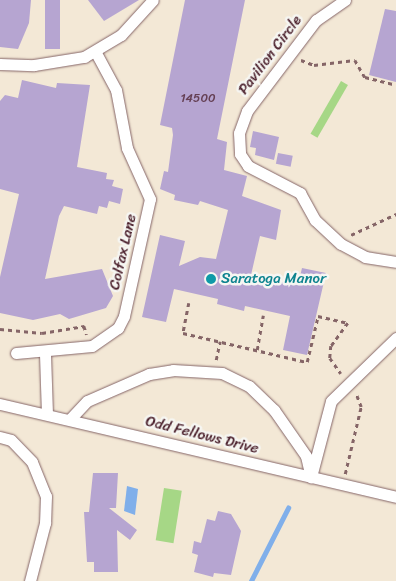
<!DOCTYPE html>
<style>
body{margin:0}
#map{position:relative;width:396px;height:581px;overflow:hidden;background:#f3e8d6;font-family:Sriracha,sans-serif}
div>[style]{position:absolute}
.green>*{inset:0;background:#a6d786;transform-origin:0 0}
.water>*{inset:0;background:#80afea}
.stream>*{height:4.5px;margin:-2.25px;padding:0 2.25px;transform-origin:2.25px;border-radius:2.25px;background:#80afea}
.building>*{inset:0;background:#b6a5d1;transform-origin:0 0}
.path>*{height:2.5px;margin-top:-1.25px;transform-origin:0;background:repeating-linear-gradient(90deg,#856567 0 4px,transparent 0 8px)}
.roads{filter:drop-shadow(0 0 1px #856567) drop-shadow(0 0 1px #856567)}
.minor>*{height:11px;margin:-5.5px;padding:0 5.5px;transform-origin:5.5px;border-radius:5.5px;background:#fff}
.dots>*{width:14px;height:14px;translate:-50% -50%;box-sizing:border-box;border:2px solid #f6f6f2;border-radius:50%}
span{translate:-50% -50%;white-space:nowrap;text-align:center;line-height:1.15;-webkit-text-stroke:5px #f6f6f2;paint-order:stroke}
.number-label{font-size:12px;color:#654054}
.number-label span{-webkit-text-stroke-width:0}
.street-label{font-size:15px;color:#4a1f2b}
.culture-label{font-size:15px;color:#0d838f}
.left{translate:0 -50%;text-align:left}
</style>
<div id="map">
<div class="green">
<i style="left:341px;top:81px;width:8px;height:61px;rotate:30deg"></i>
<i style="left:164px;top:488px;width:18px;height:53px;rotate:9deg"></i>
</div>
<div class="water">
<i style="clip-path:polygon(127px 486px,138px 489px,135px 515px,124px 511px)"></i>
</div>
<div class="stream">
<i style="left:251px;top:581px;width:82px;rotate:-63.1deg"></i>
</div>
<div class="building">
<i style="clip-path:polygon(0 0,31px 0,29px 23px,18px 49px,0 47px)"></i>
<i style="left:45px;top:0;width:15px;height:49px"></i>
<i style="clip-path:polygon(88px 0,139px 0,104px 21px)"></i>
<i style="clip-path:polygon(185px 0,245px 0,217px 139px,227px 142px,224px 170px,247px 176px,242px 196px,281px 210px,276px 240px,260px 236px,251px 275px,298px 285px,302px 268px,326px 273px,307px 355px,283px 350px,290px 316px,245px 306px,244px 311px,217px 304px,218px 299px,174px 289px,166px 322px,142px 317px,160px 235px,185px 241px,179px 266px,200px 257px,216px 259px,228px 210px,200px 201px,198px 205px,174px 200px,175px 195px,160px 189px,164px 171px,168px 172px,173px 135px,172px 128px,160px 125px)"></i>
<i style="clip-path:polygon(385px 9px,396px 11px,396px 82px,369px 75px)"></i>
<i style="clip-path:polygon(22px 80px,56px 88px,57px 83px,90px 85px,77px 167px,107px 173px,106px 179px,114px 180px,112px 186px,123px 189px,120px 204px,109px 201px,107px 208px,99px 206px,97px 214px,64px 206px,59px 216px,45px 279px,102px 269px,113px 296px,106px 308px,69px 319px,60px 314px,33px 320px,0 313px,0 277px,19px 194px,0 189px,0 101px,5px 95px,18px 98px)"></i>
<i style="clip-path:polygon(253px 131px,279px 137px,274px 160px,255px 155px,256px 148px,250px 147px)"></i>
<i style="left:278px;top:153px;width:15px;height:11px;rotate:11deg"></i>
<i style="clip-path:polygon(93px 473px,118px 473px,116px 508px,109px 508px,137px 530px,130px 540px,117px 530px,118px 572px,94px 572px,94px 562px,87px 562px,84px 512px,89px 512px)"></i>
<i style="clip-path:polygon(218px 511px,231px 514px,241px 531px,231px 575px,214px 573px,213px 577px,194px 572px,198px 555px,192px 553px,194px 541px,201px 543px,207px 519px,215px 521px)"></i>
</div>
<div class="path">
<i style="left:301px;top:60px;width:14px;rotate:21deg"></i>
<i style="left:314px;top:65px;width:41px;rotate:-7deg"></i>
<i style="left:355px;top:60px;width:20px;rotate:60deg"></i>
<i style="left:365px;top:77px;width:32px;rotate:14deg"></i>
<i style="left:351px;top:235px;width:50px;rotate:-25deg"></i>
<i style="left:189px;top:303px;width:31px;rotate:101deg"></i>
<i style="left:183px;top:333px;width:127px;rotate:13.2deg"></i>
<i style="left:307px;top:362px;width:47px;rotate:-76.6deg"></i>
<i style="left:318px;top:316px;width:31px;rotate:13deg"></i>
<i style="left:348px;top:323px;width:29px;rotate:126deg"></i>
<i style="left:331px;top:346px;width:12px;rotate:95deg"></i>
<i style="left:330px;top:358px;width:19px;rotate:55deg"></i>
<i style="left:0;top:329px;width:42px;rotate:5.4deg"></i>
<i style="left:42px;top:333px;width:43px;rotate:-9.5deg"></i>
<i style="left:84px;top:326px;width:9px;rotate:72deg"></i>
<i style="left:257px;top:350px;width:35px;rotate:-80deg"></i>
<i style="left:216px;top:360px;width:19px;rotate:-78deg"></i>
<i style="left:345px;top:474px;width:69px;rotate:-76.6deg"></i>
<i style="left:361px;top:407px;width:14px;rotate:-111deg"></i>
</div>
<div class="roads">
<div class="minor">
<i style="left:345px;top:0;width:35px;rotate:145deg"></i>
<i style="left:316px;top:20px;width:114px;rotate:127.2deg"></i>
<i style="left:247px;top:111px;width:23px;rotate:110deg"></i>
<i style="left:239px;top:133px;width:21px;rotate:87deg"></i>
<i style="left:240px;top:154px;width:14px;rotate:56deg"></i>
<i style="left:248px;top:166px;width:59px;rotate:27.4deg"></i>
<i style="left:300px;top:193px;width:31px;rotate:61deg"></i>
<i style="left:315px;top:220px;width:35px;rotate:43deg"></i>
<i style="left:341px;top:244px;width:27px;rotate:28deg"></i>
<i style="left:365px;top:257px;width:31px;rotate:9deg"></i>
<i style="left:0;top:64px;width:34px;rotate:2deg"></i>
<i style="left:34px;top:65px;width:51px;rotate:-9.1deg"></i>
<i style="left:84px;top:57px;width:43px;rotate:-30.7deg"></i>
<i style="left:121px;top:35px;width:47px;rotate:-47.6deg"></i>
<i style="left:16px;top:353px;width:76px;rotate:-5.3deg"></i>
<i style="left:92px;top:346px;width:32px;rotate:-35deg"></i>
<i style="left:118px;top:328px;width:13px;rotate:-63deg"></i>
<i style="left:124px;top:316px;width:120px;rotate:-77.5deg"></i>
<i style="left:150px;top:199px;width:56px;rotate:-114.3deg"></i>
<i style="left:127px;top:148px;width:59px;rotate:-100.7deg"></i>
<i style="left:116px;top:90px;width:44px;rotate:-118.3deg"></i>
<i style="left:45px;top:354px;width:60px;rotate:88.1deg"></i>
<i style="left:0;top:404px;width:407px;rotate:13.2deg"></i>
<i style="left:71px;top:418px;width:23px;rotate:-47deg"></i>
<i style="left:87px;top:401px;width:68px;rotate:-23.5deg"></i>
<i style="left:149px;top:374px;width:24px;rotate:-9deg"></i>
<i style="left:173px;top:370px;width:49px;rotate:3.5deg"></i>
<i style="left:222px;top:373px;width:30px;rotate:26deg"></i>
<i style="left:249px;top:386px;width:35px;rotate:44deg"></i>
<i style="left:274px;top:410px;width:56px;rotate:55.2deg"></i>
<i style="left:306px;top:456px;width:22px;rotate:77deg"></i>
<i style="left:0;top:437px;width:11px;rotate:15deg"></i>
<i style="left:11px;top:440px;width:30px;rotate:46deg"></i>
<i style="left:32px;top:462px;width:37px;rotate:68deg"></i>
<i style="left:46px;top:496px;width:27px;rotate:92deg"></i>
<i style="left:45px;top:523px;width:60px;rotate:104.5deg"></i>
<i style="left:312px;top:473px;width:74px;rotate:-75.2deg"></i>
<i style="left:331px;top:401px;width:91px;rotate:-44.1deg"></i>
</div>
</div>
<div class="dots">
<i style="left:211px;top:279px;background:#0f9aa8"></i>
</div>
<div class="number-label">
<span style="left:198px;top:99px">14500</span>
</div>
<div class="street-label">
<span style="left:270px;top:55px;rotate:-53deg">Pavilion Circle</span>
<span style="left:123px;top:252px;rotate:-77deg">Colfax Lane</span>
<span style="left:202px;top:435px;rotate:14deg">Odd Fellows Drive</span>
</div>
<div class="culture-label">
<span class="left" style="left:221px;top:279px">Saratoga Manor</span>
</div>
</div>
